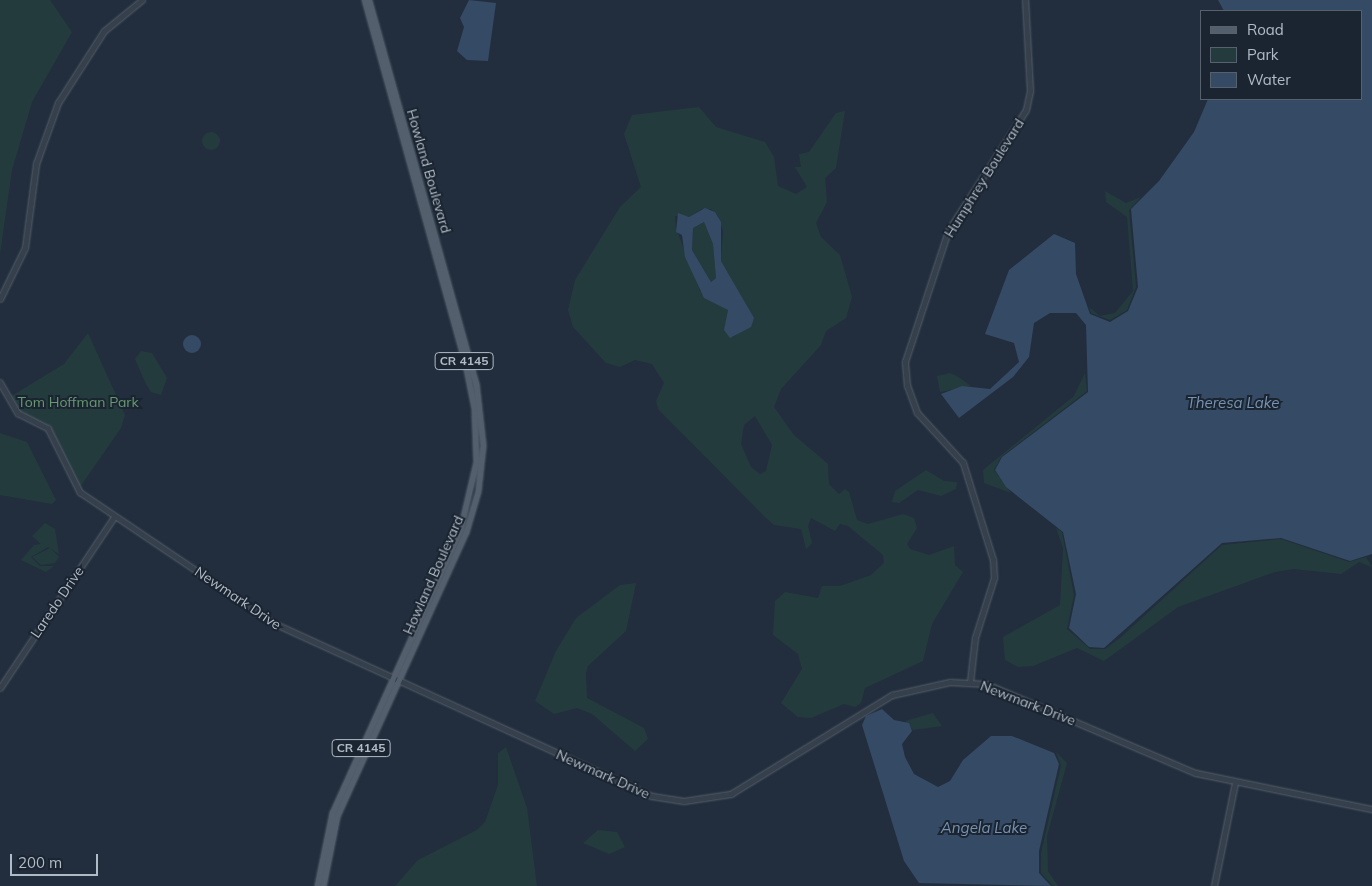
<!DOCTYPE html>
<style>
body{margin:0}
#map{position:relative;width:1372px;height:886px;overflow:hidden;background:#222e3d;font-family:Mulish,sans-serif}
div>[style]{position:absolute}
.green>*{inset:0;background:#243b3e}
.round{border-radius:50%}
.water>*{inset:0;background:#354a65}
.roads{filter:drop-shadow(0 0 1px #545e6a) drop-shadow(0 0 1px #545e6a)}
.tertiary>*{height:4.5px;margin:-2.25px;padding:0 2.25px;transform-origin:2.25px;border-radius:2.25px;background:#36404d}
.primary>*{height:5px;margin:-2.5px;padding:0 2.5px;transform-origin:2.5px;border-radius:2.5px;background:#545f6d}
span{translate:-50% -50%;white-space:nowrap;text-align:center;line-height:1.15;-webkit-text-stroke:4px #1b2531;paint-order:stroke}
.shield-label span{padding:1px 4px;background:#1b2531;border:1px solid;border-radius:4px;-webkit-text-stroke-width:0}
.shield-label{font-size:12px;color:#b1bbc8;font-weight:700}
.street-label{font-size:14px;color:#b1bbc8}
.park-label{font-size:14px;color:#679a71}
.water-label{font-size:15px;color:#7892b2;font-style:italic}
.legend{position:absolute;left:1200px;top:10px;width:162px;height:90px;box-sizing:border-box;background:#1b2531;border:1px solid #57616d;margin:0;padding:6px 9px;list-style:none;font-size:15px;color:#b1bbc8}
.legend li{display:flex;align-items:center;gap:10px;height:25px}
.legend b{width:25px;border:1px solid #57616d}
.scale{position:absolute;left:10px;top:854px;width:88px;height:22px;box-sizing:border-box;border:2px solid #b1bbc8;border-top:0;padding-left:6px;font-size:15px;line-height:18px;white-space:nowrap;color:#b1bbc8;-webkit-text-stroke:4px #1b2531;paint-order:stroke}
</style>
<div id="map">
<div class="green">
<i style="clip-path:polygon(0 0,50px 0,72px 32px,32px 102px,12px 170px,0 254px)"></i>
<i style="clip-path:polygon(evenodd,699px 107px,716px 127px,765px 142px,774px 157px,778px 186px,796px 194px,807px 187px,795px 167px,801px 167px,799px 154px,809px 152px,836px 113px,845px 111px,836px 168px,825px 178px,827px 202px,816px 223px,821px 237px,840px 255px,852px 297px,846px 318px,826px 331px,821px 345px,781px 389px,774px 407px,794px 435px,828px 464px,829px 484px,839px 494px,845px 489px,849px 492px,857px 520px,868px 524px,903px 514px,914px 518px,917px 528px,907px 544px,910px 549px,929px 555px,954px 546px,955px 565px,963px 572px,932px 624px,923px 661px,865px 688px,861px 703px,855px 707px,844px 704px,811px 718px,798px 717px,781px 703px,802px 669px,798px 654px,773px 635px,775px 601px,785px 592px,818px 598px,822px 586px,840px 586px,871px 575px,884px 563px,883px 555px,848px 526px,840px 524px,835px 531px,811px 518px,808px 526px,812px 543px,806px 549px,801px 529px,774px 525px,766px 518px,658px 409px,656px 401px,664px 383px,652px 364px,635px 360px,620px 367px,606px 363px,573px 327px,568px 310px,575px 280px,620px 207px,641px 187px,624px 134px,632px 115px,699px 107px,702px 209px,711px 209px,718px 216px,723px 231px,721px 261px,749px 310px,743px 330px,733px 337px,725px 327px,728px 310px,700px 291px,676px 228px,675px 216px,689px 217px,702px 209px,699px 107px,755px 416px,772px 445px,766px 471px,760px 474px,751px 467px,741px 444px,744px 425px,755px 416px)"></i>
<i class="round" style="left:202px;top:132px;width:18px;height:18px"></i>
<i style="clip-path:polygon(1105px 191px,1126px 203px,1141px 197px,1129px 210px,1136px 287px,1127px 310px,1110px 320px,1091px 313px,1089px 307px,1100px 316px,1115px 313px,1133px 291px,1127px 217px,1106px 202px)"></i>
<i style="clip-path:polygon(704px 222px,713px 244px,716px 278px,711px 282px,692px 250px,693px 228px)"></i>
<i style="clip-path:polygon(88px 333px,125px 415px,121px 428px,80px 487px,50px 429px,20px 413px,10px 397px,64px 364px)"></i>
<i style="clip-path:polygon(141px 351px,152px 353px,167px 378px,161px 395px,151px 392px,145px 382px,135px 359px)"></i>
<i style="clip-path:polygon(950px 373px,957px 376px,971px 386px,940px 392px,937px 376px)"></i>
<i style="clip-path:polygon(1085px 373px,1087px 391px,1001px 457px,994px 470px,1011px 493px,984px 483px,983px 470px,1074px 396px)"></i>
<i style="clip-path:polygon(0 433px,27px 442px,56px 500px,52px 504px,0 495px)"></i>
<i style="clip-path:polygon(926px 470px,944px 481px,957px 482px,956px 489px,941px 496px,918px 490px,899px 503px,892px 502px,895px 491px)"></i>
<i style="clip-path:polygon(45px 523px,55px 529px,59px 554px,48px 547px,31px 557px,40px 566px,54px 566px,46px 572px,21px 560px,34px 545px,41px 544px,32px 536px)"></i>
<i style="clip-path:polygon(1056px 528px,1062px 532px,1074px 595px,1067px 629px,1090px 649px,1105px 649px,1121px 637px,1222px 545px,1281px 539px,1349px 562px,1366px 557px,1372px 567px,1359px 562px,1341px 574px,1294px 569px,1275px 572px,1178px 607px,1104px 661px,1077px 648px,1033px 666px,1018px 667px,1005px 660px,1003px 637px,1060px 605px,1063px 548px)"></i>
<i style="clip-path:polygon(50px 548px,59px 557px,55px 563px,41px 565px,32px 557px)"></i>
<i style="clip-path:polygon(636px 583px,626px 631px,588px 666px,586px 674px,587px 698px,644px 728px,648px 739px,635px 751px,592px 714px,577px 708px,554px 714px,535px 701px,556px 651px,576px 618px,620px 585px)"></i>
<i style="clip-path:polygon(933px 713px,942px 726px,913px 730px,905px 721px)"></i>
<i style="clip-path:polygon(506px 747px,527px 808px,537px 886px,395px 886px,418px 860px,477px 830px,485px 822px,498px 785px,498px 753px)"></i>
<i style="clip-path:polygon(1056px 752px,1067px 763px,1047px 836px,1048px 871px,1058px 886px,1053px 886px,1041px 873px,1041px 853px,1061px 765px)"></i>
<i style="clip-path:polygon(598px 830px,617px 832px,625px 847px,609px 854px,583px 843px)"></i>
</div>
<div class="water">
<i style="clip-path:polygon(469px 0,496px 3px,488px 61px,467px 60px,457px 51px,464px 27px,460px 18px)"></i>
<i style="clip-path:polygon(1218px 0,1372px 0,1372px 554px,1350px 561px,1281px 538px,1222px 543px,1104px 648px,1089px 647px,1069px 628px,1076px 594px,1063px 532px,1006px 487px,995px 470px,1002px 457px,1088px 392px,1086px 325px,1076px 313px,1050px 313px,1034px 323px,1029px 357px,1013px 377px,959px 418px,941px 394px,962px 386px,990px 389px,1019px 362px,1014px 343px,985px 334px,1009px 270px,1054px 234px,1075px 243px,1076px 274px,1090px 314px,1110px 322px,1128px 311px,1138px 287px,1131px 209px,1159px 181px,1194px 132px,1208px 99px,1361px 99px,1361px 11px,1224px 11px)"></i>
<i style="clip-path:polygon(evenodd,705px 208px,715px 212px,721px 222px,721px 261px,754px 318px,751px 327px,730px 338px,724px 330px,728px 310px,704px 298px,685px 257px,682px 235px,676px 232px,678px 213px,689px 217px,705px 208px,704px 222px,713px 244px,716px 278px,711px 282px,692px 250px,693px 228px,704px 222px)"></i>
<i class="round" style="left:183px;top:335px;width:18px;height:18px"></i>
<i style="clip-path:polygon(882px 709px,894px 720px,909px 723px,912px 731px,902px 744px,905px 757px,914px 774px,938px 787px,950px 781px,963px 760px,991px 736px,1012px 736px,1054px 753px,1059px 764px,1039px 851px,1039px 873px,1051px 886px,919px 883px,904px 861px,862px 725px,866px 716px)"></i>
</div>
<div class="roads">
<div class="tertiary">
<i style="left:0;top:299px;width:57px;rotate:-63.9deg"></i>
<i style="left:25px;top:248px;width:85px;rotate:-82.5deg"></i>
<i style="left:36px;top:164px;width:65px;rotate:-70.2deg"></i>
<i style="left:58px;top:103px;width:85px;rotate:-57.4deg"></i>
<i style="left:104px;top:31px;width:49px;rotate:-39.2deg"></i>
<i style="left:0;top:382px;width:36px;rotate:60deg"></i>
<i style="left:18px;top:413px;width:34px;rotate:27deg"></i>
<i style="left:48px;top:428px;width:72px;rotate:63.4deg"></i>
<i style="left:80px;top:492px;width:236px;rotate:34deg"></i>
<i style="left:276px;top:624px;width:413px;rotate:24.6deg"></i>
<i style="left:652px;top:796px;width:32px;rotate:9deg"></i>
<i style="left:684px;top:801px;width:48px;rotate:-8.5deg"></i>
<i style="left:731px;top:794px;width:189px;rotate:-31.6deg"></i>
<i style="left:892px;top:695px;width:59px;rotate:-12.6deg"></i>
<i style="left:950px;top:682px;width:37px;rotate:3deg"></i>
<i style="left:987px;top:684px;width:227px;rotate:23.1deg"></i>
<i style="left:1196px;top:773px;width:180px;rotate:11.6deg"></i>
<i style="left:970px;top:682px;width:44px;rotate:-83.5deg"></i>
<i style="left:975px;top:638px;width:63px;rotate:-72.4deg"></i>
<i style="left:994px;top:578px;width:18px;rotate:-93deg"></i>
<i style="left:993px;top:560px;width:102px;rotate:-107.2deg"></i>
<i style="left:963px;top:463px;width:68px;rotate:-132.6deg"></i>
<i style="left:917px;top:413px;width:29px;rotate:-110deg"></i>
<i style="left:907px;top:386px;width:24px;rotate:-95deg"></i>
<i style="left:905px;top:362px;width:138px;rotate:-71.8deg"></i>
<i style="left:948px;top:231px;width:144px;rotate:-57.2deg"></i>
<i style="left:1026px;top:110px;width:19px;rotate:-78deg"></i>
<i style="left:1030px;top:91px;width:91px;rotate:-93.1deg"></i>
<i style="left:0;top:688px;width:206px;rotate:-56.3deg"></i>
<i style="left:1214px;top:886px;width:105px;rotate:-78.5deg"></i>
</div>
<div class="primary">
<i style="left:317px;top:886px;width:75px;rotate:-78.4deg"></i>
<i style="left:332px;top:813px;width:311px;rotate:-65.7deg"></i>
<i style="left:460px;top:530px;width:70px;rotate:-76.8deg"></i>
<i style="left:476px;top:462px;width:54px;rotate:-92.1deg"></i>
<i style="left:474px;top:408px;width:46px;rotate:-101.3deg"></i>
<i style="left:465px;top:363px;width:377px;rotate:-105.5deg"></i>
<i style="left:323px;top:886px;width:71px;rotate:-78.7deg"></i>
<i style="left:337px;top:816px;width:312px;rotate:-65.6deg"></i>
<i style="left:466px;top:532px;width:43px;rotate:-73.7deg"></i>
<i style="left:478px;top:491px;width:46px;rotate:-83.8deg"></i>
<i style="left:483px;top:445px;width:61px;rotate:-96.5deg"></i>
<i style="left:476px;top:384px;width:399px;rotate:-105.6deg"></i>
</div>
</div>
<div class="shield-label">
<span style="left:464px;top:361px">CR 4145</span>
<span style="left:361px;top:748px">CR 4145</span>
</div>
<div class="street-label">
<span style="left:429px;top:171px;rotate:74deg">Howland Boulevard</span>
<span style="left:984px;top:178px;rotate:-58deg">Humphrey Boulevard</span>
<span style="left:433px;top:575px;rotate:-66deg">Howland Boulevard</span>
<span style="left:238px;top:598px;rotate:34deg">Newmark Drive</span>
<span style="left:57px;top:602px;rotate:-56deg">Laredo Drive</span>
<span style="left:1028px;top:703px;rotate:21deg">Newmark Drive</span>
<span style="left:603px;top:774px;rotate:24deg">Newmark Drive</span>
</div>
<div class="park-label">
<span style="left:78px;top:402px">Tom Hoffman Park</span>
</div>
<div class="water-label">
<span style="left:1233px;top:403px">Theresa Lake</span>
<span style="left:984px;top:828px">Angela Lake</span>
</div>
<ul class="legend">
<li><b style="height:6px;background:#545f6d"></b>Road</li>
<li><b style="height:14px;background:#243b3e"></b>Park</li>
<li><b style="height:14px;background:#354a65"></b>Water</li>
</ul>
<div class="scale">200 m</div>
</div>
